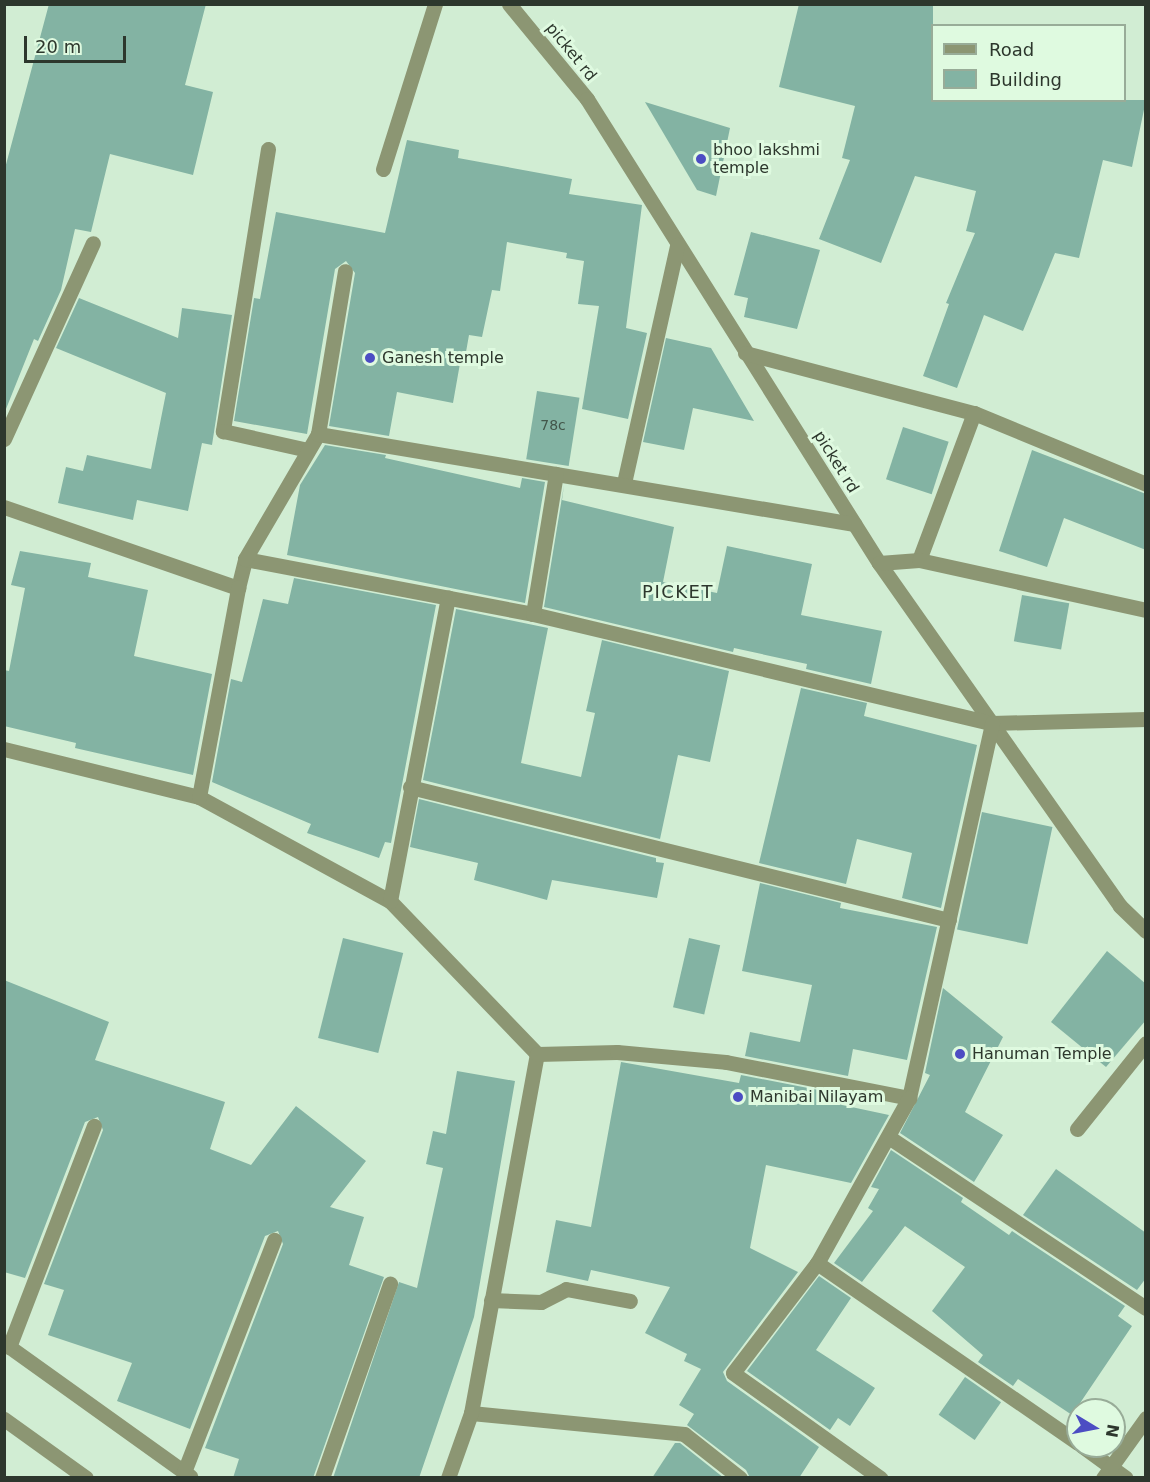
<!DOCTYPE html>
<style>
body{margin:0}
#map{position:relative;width:1150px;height:1482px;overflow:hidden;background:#d1edd3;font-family:"DejaVu Sans",sans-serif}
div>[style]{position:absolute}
.building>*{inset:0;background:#83b3a3;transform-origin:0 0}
.minor>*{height:15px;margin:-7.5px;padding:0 7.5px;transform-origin:7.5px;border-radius:7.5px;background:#8c9673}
.dots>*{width:16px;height:16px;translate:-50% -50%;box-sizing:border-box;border:3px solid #dffae0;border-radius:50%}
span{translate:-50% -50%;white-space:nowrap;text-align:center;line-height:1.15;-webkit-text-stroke:6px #dffae0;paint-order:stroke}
.number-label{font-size:14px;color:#42564a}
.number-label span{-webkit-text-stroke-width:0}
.street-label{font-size:16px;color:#2d372d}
.poi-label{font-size:16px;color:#2d372d}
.left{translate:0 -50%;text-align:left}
.neighbourhood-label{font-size:18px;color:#2d372d;letter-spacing:1.5px}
.frame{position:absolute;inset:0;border:6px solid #2d372d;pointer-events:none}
.legend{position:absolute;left:931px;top:24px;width:195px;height:78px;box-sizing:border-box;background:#dffae0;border:2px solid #98ac98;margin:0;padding:8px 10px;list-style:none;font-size:18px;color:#2d372d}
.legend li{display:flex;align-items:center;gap:12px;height:30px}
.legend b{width:30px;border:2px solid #98ac98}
.north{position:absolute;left:1066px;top:1398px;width:60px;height:60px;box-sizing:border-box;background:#dffae0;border:2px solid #98ac98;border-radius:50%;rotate:100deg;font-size:16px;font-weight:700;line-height:24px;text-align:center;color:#2d372d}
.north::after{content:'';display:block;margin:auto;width:21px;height:27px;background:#4c4dc3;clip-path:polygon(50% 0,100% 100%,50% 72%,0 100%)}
.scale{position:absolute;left:24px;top:36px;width:102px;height:27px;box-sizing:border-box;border:3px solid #2d372d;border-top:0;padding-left:8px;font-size:18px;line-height:21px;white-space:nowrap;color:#2d372d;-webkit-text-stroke:4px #dffae0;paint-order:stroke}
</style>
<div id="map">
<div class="building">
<i style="clip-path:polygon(49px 4px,206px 4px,185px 85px,213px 92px,193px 175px,110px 154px,91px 232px,75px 229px,61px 290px,38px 341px,34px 339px,4px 414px,4px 172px)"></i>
<i style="clip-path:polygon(799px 4px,933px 4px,933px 100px,1146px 100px,1132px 167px,1103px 160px,1079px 258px,1055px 253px,1023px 331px,984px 315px,957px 388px,923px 376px,949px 304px,946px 303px,975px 233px,966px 231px,976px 191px,915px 176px,881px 263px,819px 239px,850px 160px,842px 158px,855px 106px,779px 87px)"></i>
<i style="clip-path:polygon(645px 102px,730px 128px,716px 196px,697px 190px)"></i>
<i style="clip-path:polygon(407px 140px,459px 150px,458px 158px,572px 179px,569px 194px,642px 205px,626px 328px,647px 333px,628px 419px,582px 409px,599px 306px,578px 304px,584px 261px,566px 258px,567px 253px,507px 242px,500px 291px,492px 290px,482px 337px,469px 335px,466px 352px,462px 352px,453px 403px,397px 392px,389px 436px,329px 426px,355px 273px,346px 261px,335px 269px,307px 434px,234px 421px,254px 298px,260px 299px,276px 212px,385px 233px)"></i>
<i style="clip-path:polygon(751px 232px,820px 250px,797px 329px,744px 317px,748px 298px,734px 295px)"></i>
<i style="clip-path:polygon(79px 298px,178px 338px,182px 308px,232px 315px,212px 445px,202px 443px,188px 511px,137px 500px,133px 520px,58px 503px,66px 467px,83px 471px,87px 455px,151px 469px,166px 393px,56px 348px)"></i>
<i style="clip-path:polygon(666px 338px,711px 348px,754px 421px,693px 408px,684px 450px,643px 442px)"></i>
<i style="left:537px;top:391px;width:43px;height:69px;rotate:9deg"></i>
<i style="left:903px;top:427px;width:48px;height:55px;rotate:18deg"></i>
<i style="clip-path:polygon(325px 445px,386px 455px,385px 458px,520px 488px,522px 478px,545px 482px,525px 603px,287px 555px,300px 485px)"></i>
<i style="clip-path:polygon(1032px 450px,1146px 494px,1146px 550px,1064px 518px,1047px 567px,999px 551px)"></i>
<i style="clip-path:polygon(564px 485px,562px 500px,674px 527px,663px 582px,717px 593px,727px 546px,812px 564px,801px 615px,882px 631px,871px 684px,806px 669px,807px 664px,734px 648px,733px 652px,544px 607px)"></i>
<i style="clip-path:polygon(20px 551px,91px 563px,88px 577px,148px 590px,134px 656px,212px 674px,193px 775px,75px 748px,76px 743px,4px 726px,4px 670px,9px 671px,25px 588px,11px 585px)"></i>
<i style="clip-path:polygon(294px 578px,436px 605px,391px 843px,385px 842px,379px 858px,307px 833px,311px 824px,212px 782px,231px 679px,242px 682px,263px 599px,288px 604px)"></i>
<i style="left:1022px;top:595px;width:48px;height:47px;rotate:10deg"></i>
<i style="clip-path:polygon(456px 609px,548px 628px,521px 763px,581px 777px,595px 713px,586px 711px,602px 640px,729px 671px,710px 762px,678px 755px,660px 839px,423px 780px)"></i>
<i style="clip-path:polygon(801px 688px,867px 703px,864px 716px,977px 745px,941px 908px,902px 898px,912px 853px,857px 839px,846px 884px,759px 863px)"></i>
<i style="clip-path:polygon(419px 799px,656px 858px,656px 862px,664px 863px,657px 898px,552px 880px,547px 900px,474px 880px,478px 863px,410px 847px)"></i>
<i style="left:982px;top:812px;width:72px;height:120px;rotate:12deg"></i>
<i style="clip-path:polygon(760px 883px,841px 903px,840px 908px,937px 927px,907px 1060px,853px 1049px,848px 1076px,745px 1056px,750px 1032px,800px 1042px,812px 985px,742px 971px)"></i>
<i style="left:343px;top:938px;width:62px;height:103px;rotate:14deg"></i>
<i style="left:689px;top:938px;width:32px;height:71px;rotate:13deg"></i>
<i style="clip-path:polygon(1107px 951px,1146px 984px,1146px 1020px,1106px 1067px,1051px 1022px)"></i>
<i style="clip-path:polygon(4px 980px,109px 1022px,95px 1060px,225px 1102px,210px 1149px,251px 1165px,296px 1106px,366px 1161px,330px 1207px,364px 1217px,349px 1265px,384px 1277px,313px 1478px,233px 1478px,239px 1459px,205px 1448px,283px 1244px,278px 1231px,265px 1236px,190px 1429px,117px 1401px,132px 1363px,48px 1335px,64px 1290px,44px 1284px,103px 1130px,98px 1117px,85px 1122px,25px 1278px,4px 1272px)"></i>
<i style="clip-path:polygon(943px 988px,1003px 1037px,965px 1112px,1003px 1135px,974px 1182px,900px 1133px,930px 1075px,925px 1073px)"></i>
<i style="clip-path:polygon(621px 1062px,739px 1083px,741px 1075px,844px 1095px,842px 1105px,889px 1115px,851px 1183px,766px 1165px,750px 1248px,798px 1272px,723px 1372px,727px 1381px,819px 1447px,799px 1478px,750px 1478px,746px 1470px,687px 1425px,694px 1414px,679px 1405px,701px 1369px,684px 1361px,687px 1354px,645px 1333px,670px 1287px,591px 1270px,588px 1281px,546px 1272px,556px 1220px,591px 1227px)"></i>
<i style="clip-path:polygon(457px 1071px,515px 1081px,474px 1317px,419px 1478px,333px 1478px,399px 1282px,417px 1288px,443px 1168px,426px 1164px,433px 1131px,446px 1134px)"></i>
<i style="clip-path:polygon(891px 1150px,963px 1198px,961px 1202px,1009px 1235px,1012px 1231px,1125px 1306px,1118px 1316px,1132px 1326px,1072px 1415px,1018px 1379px,1013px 1386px,978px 1362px,983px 1355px,932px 1311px,965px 1267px,905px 1226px,862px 1282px,834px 1263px,873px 1211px,868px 1208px,879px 1189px,871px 1187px)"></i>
<i style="clip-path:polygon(1056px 1169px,1146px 1233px,1146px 1278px,1137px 1290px,1023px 1215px)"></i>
<i style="clip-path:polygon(819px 1276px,851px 1298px,816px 1350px,875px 1388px,850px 1426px,838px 1418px,830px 1430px,747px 1371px)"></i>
<i style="left:965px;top:1377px;width:44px;height:46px;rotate:35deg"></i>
<i style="clip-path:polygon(675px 1443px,680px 1443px,724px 1478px,652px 1478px)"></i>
</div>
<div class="minor">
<i style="left:509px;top:4px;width:123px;rotate:50.6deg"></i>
<i style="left:587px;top:99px;width:548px;rotate:57.82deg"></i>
<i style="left:879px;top:563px;width:419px;rotate:54.9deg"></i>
<i style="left:1120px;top:906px;width:36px;rotate:44deg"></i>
<i style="left:268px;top:149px;width:286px;rotate:99.1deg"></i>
<i style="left:223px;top:431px;width:87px;rotate:12.6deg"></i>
<i style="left:383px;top:169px;width:173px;rotate:-72.5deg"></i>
<i style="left:745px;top:353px;width:237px;rotate:14.7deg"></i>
<i style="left:974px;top:413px;width:186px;rotate:22.4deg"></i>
<i style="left:318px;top:434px;width:165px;rotate:-80.6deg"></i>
<i style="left:4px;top:439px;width:215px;rotate:-65.6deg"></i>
<i style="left:624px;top:483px;width:244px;rotate:-77.4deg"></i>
<i style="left:4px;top:507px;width:248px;rotate:19.1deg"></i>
<i style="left:238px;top:588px;width:30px;rotate:-76deg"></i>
<i style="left:245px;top:559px;width:293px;rotate:10.8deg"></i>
<i style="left:533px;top:614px;width:472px;rotate:13.4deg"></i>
<i style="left:992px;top:723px;width:154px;rotate:-1.5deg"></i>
<i style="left:245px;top:559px;width:145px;rotate:-59.7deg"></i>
<i style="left:318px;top:434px;width:544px;rotate:9.53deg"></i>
<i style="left:919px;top:560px;width:157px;rotate:-69.5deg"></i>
<i style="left:879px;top:563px;width:40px;rotate:-4.3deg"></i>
<i style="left:919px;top:560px;width:232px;rotate:12.4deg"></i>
<i style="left:533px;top:614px;width:142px;rotate:-80.7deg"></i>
<i style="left:4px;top:749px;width:201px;rotate:13.8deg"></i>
<i style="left:199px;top:797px;width:217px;rotate:28.6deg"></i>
<i style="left:390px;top:901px;width:212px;rotate:46.1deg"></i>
<i style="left:410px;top:787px;width:555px;rotate:13.86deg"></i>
<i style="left:199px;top:797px;width:213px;rotate:-79.4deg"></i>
<i style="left:390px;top:901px;width:309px;rotate:-79.2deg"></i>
<i style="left:909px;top:1098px;width:384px;rotate:-77.5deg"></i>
<i style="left:1077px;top:1129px;width:110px;rotate:-51.3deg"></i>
<i style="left:890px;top:1138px;width:307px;rotate:33.6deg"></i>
<i style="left:817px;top:1263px;width:138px;rotate:127.4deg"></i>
<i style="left:733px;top:1373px;width:181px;rotate:35.5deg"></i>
<i style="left:491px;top:1300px;width:50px;rotate:2.3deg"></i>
<i style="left:541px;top:1302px;width:28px;rotate:-27deg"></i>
<i style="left:566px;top:1289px;width:65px;rotate:10.6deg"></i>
<i style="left:4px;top:1343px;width:229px;rotate:35.6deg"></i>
<i style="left:9px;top:1347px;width:237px;rotate:-69deg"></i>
<i style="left:471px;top:1413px;width:214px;rotate:5.6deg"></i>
<i style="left:684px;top:1434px;width:71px;rotate:38.2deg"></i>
<i style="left:4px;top:1419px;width:101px;rotate:35.7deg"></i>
<i style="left:1082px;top:1446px;width:54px;rotate:36deg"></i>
<i style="left:184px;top:1472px;width:249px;rotate:-68.8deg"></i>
<i style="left:322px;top:1478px;width:206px;rotate:-70.7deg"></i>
<i style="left:448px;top:1478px;width:69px;rotate:-70.5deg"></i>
<i style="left:471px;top:1413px;width:365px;rotate:-79.6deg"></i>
<i style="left:537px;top:1054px;width:80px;rotate:-1.4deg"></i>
<i style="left:617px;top:1052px;width:109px;rotate:5.2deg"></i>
<i style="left:726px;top:1062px;width:187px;rotate:11.1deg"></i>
<i style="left:909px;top:1098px;width:189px;rotate:119.1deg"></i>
<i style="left:817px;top:1263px;width:317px;rotate:34.6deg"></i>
<i style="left:1103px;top:1478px;width:74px;rotate:-54.4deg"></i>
</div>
<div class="dots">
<i style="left:701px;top:159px;background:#4c4dc3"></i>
<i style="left:370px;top:358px;background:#4c4dc3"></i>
<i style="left:960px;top:1054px;background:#4c4dc3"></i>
<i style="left:738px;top:1097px;background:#4c4dc3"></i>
</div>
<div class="number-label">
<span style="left:553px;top:425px">78c</span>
</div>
<div class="street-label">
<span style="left:571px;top:52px;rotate:51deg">picket rd</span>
<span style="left:836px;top:462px;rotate:58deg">picket rd</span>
</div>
<div class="poi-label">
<span class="left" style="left:713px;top:159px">bhoo lakshmi<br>temple</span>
<span class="left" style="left:382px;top:358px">Ganesh temple</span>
<span class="left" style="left:972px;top:1054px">Hanuman Temple</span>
<span class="left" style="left:750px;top:1097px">Manibai Nilayam</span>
</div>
<div class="neighbourhood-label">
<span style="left:678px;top:592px">PICKET</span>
</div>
<div class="frame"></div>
<ul class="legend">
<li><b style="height:8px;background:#8c9673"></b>Road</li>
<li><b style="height:16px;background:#83b3a3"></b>Building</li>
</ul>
<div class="north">N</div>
<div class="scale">20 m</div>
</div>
